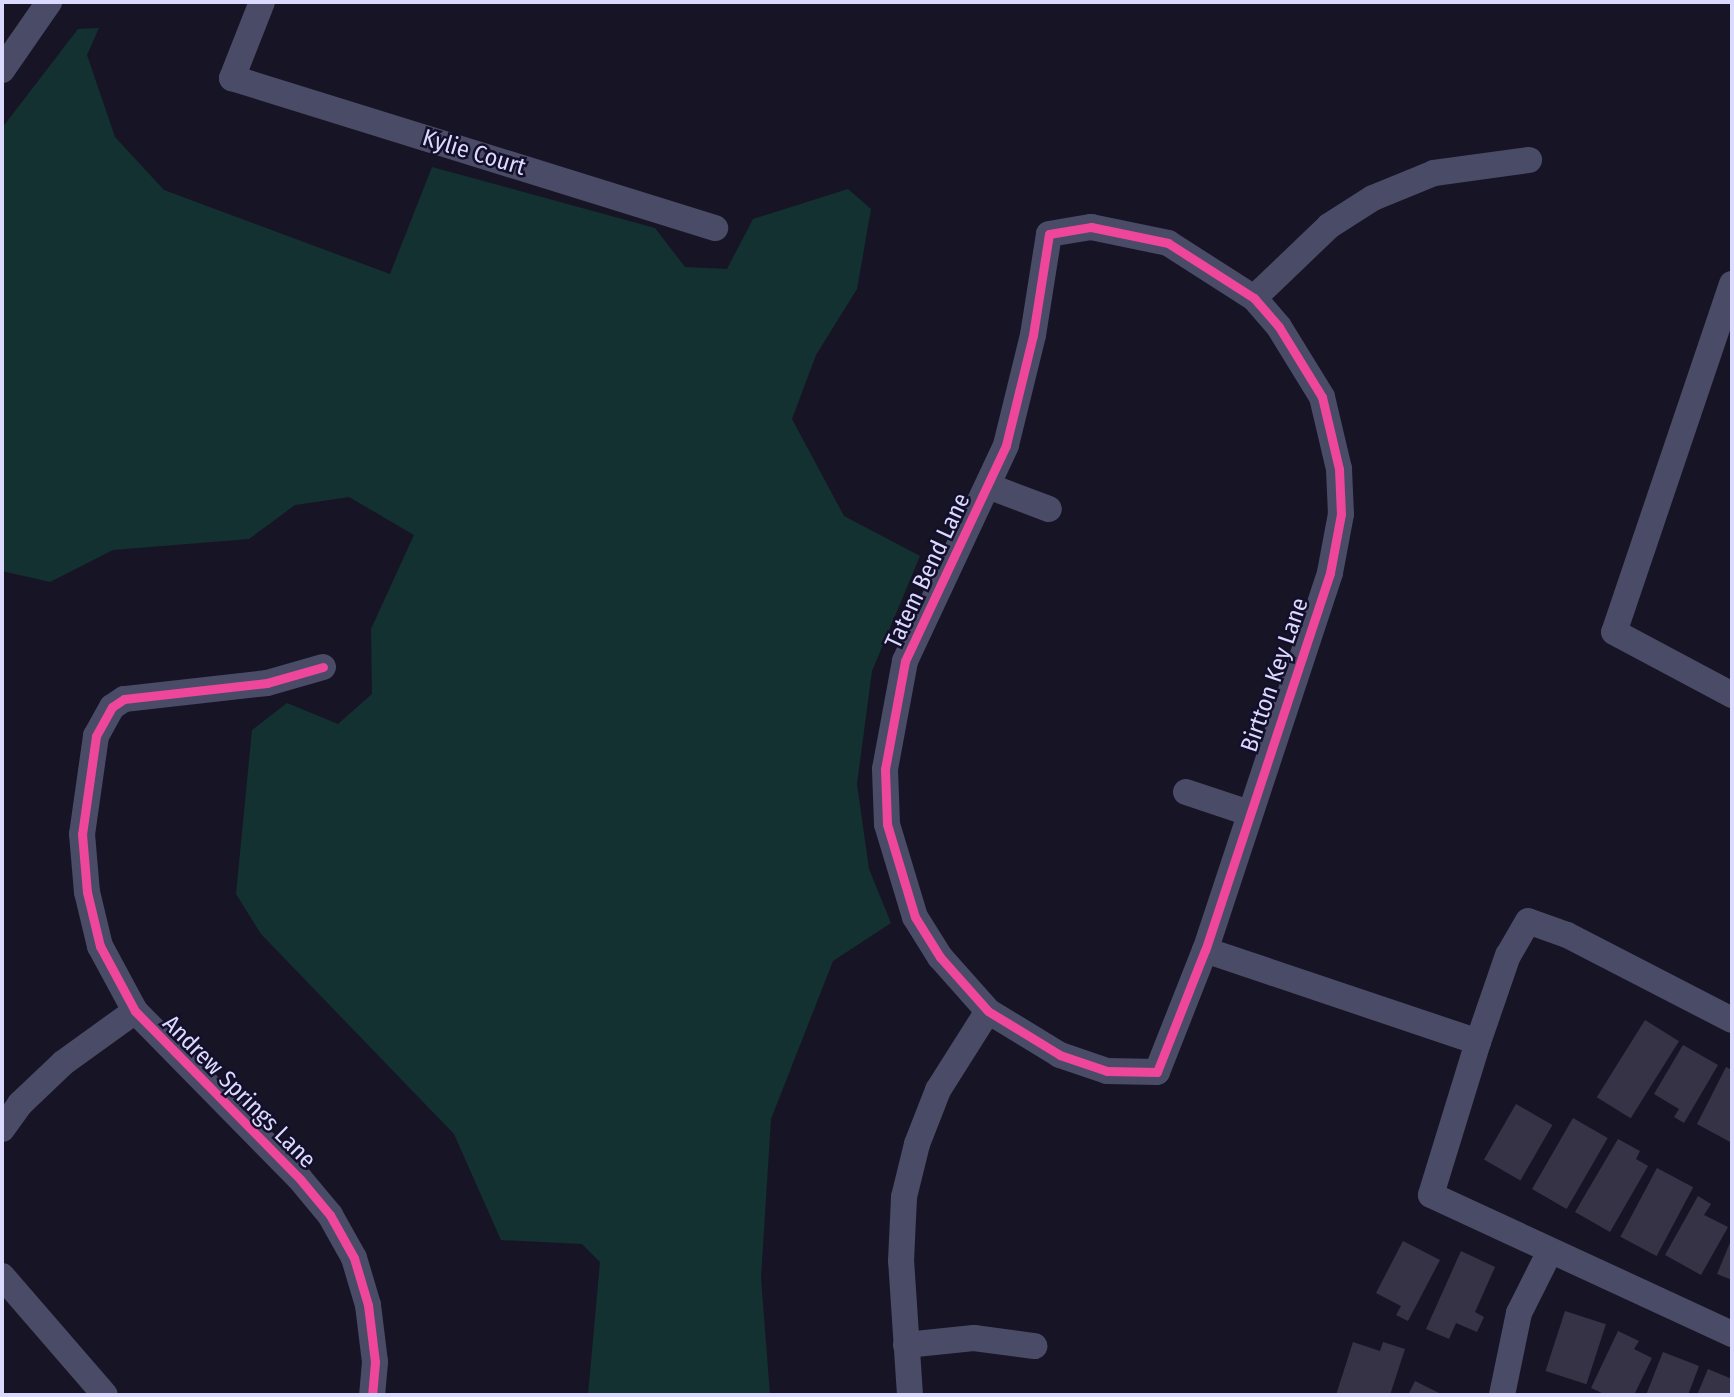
<!DOCTYPE html>
<style>
body{margin:0}
#map{position:relative;width:1734px;height:1397px;overflow:hidden;background:#171525;font-family:"Fira Sans Condensed",sans-serif}
div>[style]{position:absolute}
.green>*{inset:0;background:#133130}
.building>*{inset:0;background:#363346;transform-origin:0 0}
.minor>*{height:26px;margin:-13px;padding:0 13px;transform-origin:13px;border-radius:13px;background:#4a4b66}
.cycleway>*{height:9px;margin:-4.5px;padding:0 4.5px;transform-origin:4.5px;border-radius:4.5px;background:#ed469a}
span{translate:-50% -50%;white-space:nowrap;text-align:center;line-height:1.15;-webkit-text-stroke:5px #130f2b;paint-order:stroke}
.street-label{font-size:24px;color:#dcd9ff}
.frame{position:absolute;inset:0;border:4px solid #dcd9ff;pointer-events:none}
</style>
<div id="map">
<div class="green">
<i style="clip-path:polygon(99px 28px,87px 55px,115px 137px,164px 190px,390px 274px,432px 167px,655px 228px,685px 267px,727px 269px,753px 219px,848px 189px,871px 209px,857px 289px,816px 355px,792px 419px,844px 516px,920px 556px,872px 671px,857px 784px,869px 869px,891px 923px,833px 961px,771px 1119px,761px 1278px,770px 1395px,588px 1395px,600px 1262px,582px 1244px,501px 1240px,454px 1134px,261px 934px,236px 894px,252px 730px,287px 703px,338px 724px,372px 694px,371px 629px,414px 535px,349px 497px,295px 505px,249px 539px,113px 550px,50px 582px,2px 571px,2px 128px,78px 29px)"></i>
</div>
<div class="building">
<i style="left:1645px;top:1020px;width:40px;height:91px;rotate:32deg"></i>
<i style="clip-path:polygon(1683px 1045px,1718px 1065px,1684px 1123px,1674px 1117px,1679px 1109px,1654px 1094px)"></i>
<i style="clip-path:polygon(1726px 1067px,1732px 1070px,1732px 1143px,1697px 1124px)"></i>
<i style="left:1516px;top:1104px;width:42px;height:64px;rotate:30deg"></i>
<i style="left:1573px;top:1118px;width:40px;height:82px;rotate:30deg"></i>
<i style="clip-path:polygon(1618px 1139px,1640px 1151px,1636px 1159px,1648px 1166px,1610px 1232px,1575px 1212px)"></i>
<i style="left:1657px;top:1168px;width:41px;height:78px;rotate:28deg"></i>
<i style="clip-path:polygon(1698px 1196px,1711px 1204px,1704px 1215px,1728px 1227px,1701px 1275px,1665px 1255px)"></i>
<i style="clip-path:polygon(1732px 1238px,1732px 1280px,1717px 1274px)"></i>
<i style="clip-path:polygon(1403px 1241px,1440px 1260px,1408px 1321px,1396px 1315px,1401px 1306px,1376px 1293px)"></i>
<i style="clip-path:polygon(1461px 1251px,1495px 1267px,1475px 1312px,1484px 1317px,1477px 1332px,1456px 1323px,1449px 1339px,1426px 1329px)"></i>
<i style="left:1565px;top:1311px;width:43px;height:63px;rotate:18deg"></i>
<i style="clip-path:polygon(1618px 1331px,1639px 1341px,1634px 1349px,1652px 1358px,1634px 1395px,1606px 1395px,1591px 1388px)"></i>
<i style="clip-path:polygon(1353px 1342px,1380px 1351px,1383px 1342px,1405px 1349px,1390px 1395px,1336px 1395px)"></i>
<i style="clip-path:polygon(1663px 1352px,1699px 1366px,1688px 1395px,1646px 1395px)"></i>
<i style="clip-path:polygon(1708px 1369px,1732px 1379px,1732px 1395px,1697px 1395px)"></i>
<i style="clip-path:polygon(1415px 1381px,1443px 1395px,1408px 1395px)"></i>
</div>
<div class="minor">
<i style="left:262px;top:2px;width:82px;rotate:111.5deg"></i>
<i style="left:232px;top:78px;width:506px;rotate:17.25deg"></i>
<i style="left:2px;top:70px;width:83px;rotate:-55.3deg"></i>
<i style="left:1091px;top:227px;width:79px;rotate:11.7deg"></i>
<i style="left:1168px;top:243px;width:102px;rotate:32.6deg"></i>
<i style="left:1254px;top:298px;width:38px;rotate:49deg"></i>
<i style="left:1279px;top:327px;width:82px;rotate:58.4deg"></i>
<i style="left:1322px;top:397px;width:74px;rotate:76.7deg"></i>
<i style="left:1339px;top:469px;width:45px;rotate:87.5deg"></i>
<i style="left:1341px;top:514px;width:60px;rotate:100.6deg"></i>
<i style="left:1330px;top:573px;width:397px;rotate:108.3deg"></i>
<i style="left:1205px;top:950px;width:131px;rotate:111.5deg"></i>
<i style="left:1157px;top:1072px;width:50px;rotate:-178.9deg"></i>
<i style="left:1107px;top:1071px;width:50px;rotate:-161.2deg"></i>
<i style="left:1060px;top:1055px;width:84px;rotate:-148.6deg"></i>
<i style="left:988px;top:1011px;width:72px;rotate:-131.6deg"></i>
<i style="left:940px;top:957px;width:47px;rotate:-122deg"></i>
<i style="left:915px;top:917px;width:97px;rotate:-106.8deg"></i>
<i style="left:887px;top:824px;width:55px;rotate:-92.1deg"></i>
<i style="left:885px;top:769px;width:110px;rotate:-79.5deg"></i>
<i style="left:905px;top:661px;width:238px;rotate:-64.9deg"></i>
<i style="left:1006px;top:445px;width:113px;rotate:-76.2deg"></i>
<i style="left:1033px;top:335px;width:102px;rotate:-81deg"></i>
<i style="left:1049px;top:234px;width:43px;rotate:-9.5deg"></i>
<i style="left:1732px;top:284px;width:367px;rotate:108.7deg"></i>
<i style="left:1614px;top:632px;width:134px;rotate:28.1deg"></i>
<i style="left:1254px;top:298px;width:104px;rotate:-43.8deg"></i>
<i style="left:1329px;top:226px;width:52px;rotate:-32.5deg"></i>
<i style="left:1373px;top:198px;width:66px;rotate:-22.3deg"></i>
<i style="left:1434px;top:173px;width:96px;rotate:-7.8deg"></i>
<i style="left:988px;top:486px;width:65px;rotate:20.7deg"></i>
<i style="left:323px;top:667px;width:58px;rotate:164.1deg"></i>
<i style="left:267px;top:683px;width:144px;rotate:173.6deg"></i>
<i style="left:124px;top:699px;width:14px;rotate:146deg"></i>
<i style="left:112px;top:707px;width:33px;rotate:119deg"></i>
<i style="left:96px;top:736px;width:99px;rotate:98.1deg"></i>
<i style="left:82px;top:834px;width:58px;rotate:85.1deg"></i>
<i style="left:87px;top:892px;width:56px;rotate:76.5deg"></i>
<i style="left:100px;top:946px;width:74px;rotate:61.7deg"></i>
<i style="left:135px;top:1011px;width:235px;rotate:45.5deg"></i>
<i style="left:300px;top:1179px;width:47px;rotate:50.2deg"></i>
<i style="left:330px;top:1215px;width:49px;rotate:60.8deg"></i>
<i style="left:354px;top:1258px;width:49px;rotate:73.4deg"></i>
<i style="left:368px;top:1305px;width:57px;rotate:83deg"></i>
<i style="left:375px;top:1362px;width:33px;rotate:95deg"></i>
<i style="left:1186px;top:792px;width:66px;rotate:18.4deg"></i>
<i style="left:1205px;top:950px;width:288px;rotate:18.6deg"></i>
<i style="left:1732px;top:1020px;width:186px;rotate:-152.7deg"></i>
<i style="left:1567px;top:935px;width:41px;rotate:-160.3deg"></i>
<i style="left:1528px;top:921px;width:39px;rotate:120deg"></i>
<i style="left:1508px;top:955px;width:92px;rotate:109deg"></i>
<i style="left:1478px;top:1042px;width:160px;rotate:107.1deg"></i>
<i style="left:1431px;top:1195px;width:332px;rotate:24.8deg"></i>
<i style="left:2px;top:1129px;width:31px;rotate:-54deg"></i>
<i style="left:20px;top:1104px;width:59px;rotate:-43.6deg"></i>
<i style="left:63px;top:1063px;width:89px;rotate:-35.8deg"></i>
<i style="left:2px;top:1276px;width:157px;rotate:49.1deg"></i>
<i style="left:906px;top:1345px;width:68px;rotate:-5.9deg"></i>
<i style="left:974px;top:1338px;width:61px;rotate:7.6deg"></i>
<i style="left:910px;top:1395px;width:134px;rotate:-93.8deg"></i>
<i style="left:901px;top:1261px;width:64px;rotate:-87.3deg"></i>
<i style="left:904px;top:1197px;width:55px;rotate:-76.2deg"></i>
<i style="left:917px;top:1144px;width:58px;rotate:-68.7deg"></i>
<i style="left:938px;top:1090px;width:93px;rotate:-57.7deg"></i>
<i style="left:1502px;top:1395px;width:84px;rotate:-78.3deg"></i>
<i style="left:1519px;top:1313px;width:69px;rotate:-63.4deg"></i>
</div>
<div class="cycleway">
<i style="left:1091px;top:227px;width:79px;rotate:11.7deg"></i>
<i style="left:1168px;top:243px;width:102px;rotate:32.6deg"></i>
<i style="left:1254px;top:298px;width:38px;rotate:49deg"></i>
<i style="left:1279px;top:327px;width:82px;rotate:58.4deg"></i>
<i style="left:1322px;top:397px;width:74px;rotate:76.7deg"></i>
<i style="left:1339px;top:469px;width:45px;rotate:87.5deg"></i>
<i style="left:1341px;top:514px;width:60px;rotate:100.6deg"></i>
<i style="left:1330px;top:573px;width:397px;rotate:108.3deg"></i>
<i style="left:1205px;top:950px;width:131px;rotate:111.5deg"></i>
<i style="left:1157px;top:1072px;width:50px;rotate:-178.9deg"></i>
<i style="left:1107px;top:1071px;width:50px;rotate:-161.2deg"></i>
<i style="left:1060px;top:1055px;width:84px;rotate:-148.6deg"></i>
<i style="left:988px;top:1011px;width:72px;rotate:-131.6deg"></i>
<i style="left:940px;top:957px;width:47px;rotate:-122deg"></i>
<i style="left:915px;top:917px;width:97px;rotate:-106.8deg"></i>
<i style="left:887px;top:824px;width:55px;rotate:-92.1deg"></i>
<i style="left:885px;top:769px;width:110px;rotate:-79.5deg"></i>
<i style="left:905px;top:661px;width:238px;rotate:-64.9deg"></i>
<i style="left:1006px;top:445px;width:113px;rotate:-76.2deg"></i>
<i style="left:1033px;top:335px;width:102px;rotate:-81deg"></i>
<i style="left:1049px;top:234px;width:43px;rotate:-9.5deg"></i>
<i style="left:323px;top:667px;width:58px;rotate:164.1deg"></i>
<i style="left:267px;top:683px;width:144px;rotate:173.6deg"></i>
<i style="left:124px;top:699px;width:14px;rotate:146deg"></i>
<i style="left:112px;top:707px;width:33px;rotate:119deg"></i>
<i style="left:96px;top:736px;width:99px;rotate:98.1deg"></i>
<i style="left:82px;top:834px;width:58px;rotate:85.1deg"></i>
<i style="left:87px;top:892px;width:56px;rotate:76.5deg"></i>
<i style="left:100px;top:946px;width:74px;rotate:61.7deg"></i>
<i style="left:135px;top:1011px;width:235px;rotate:45.5deg"></i>
<i style="left:300px;top:1179px;width:47px;rotate:50.2deg"></i>
<i style="left:330px;top:1215px;width:49px;rotate:60.8deg"></i>
<i style="left:354px;top:1258px;width:49px;rotate:73.4deg"></i>
<i style="left:368px;top:1305px;width:57px;rotate:83deg"></i>
<i style="left:375px;top:1362px;width:33px;rotate:95deg"></i>
</div>
<div class="street-label">
<span style="left:474px;top:153px;rotate:17deg">Kylie Court</span>
<span style="left:928px;top:571px;rotate:-65deg">Tatem Bend Lane</span>
<span style="left:1275px;top:675px;rotate:-71deg">Birtton Key Lane</span>
<span style="left:239px;top:1092px;rotate:45deg">Andrew Springs Lane</span>
</div>
<div class="frame"></div>
</div>
